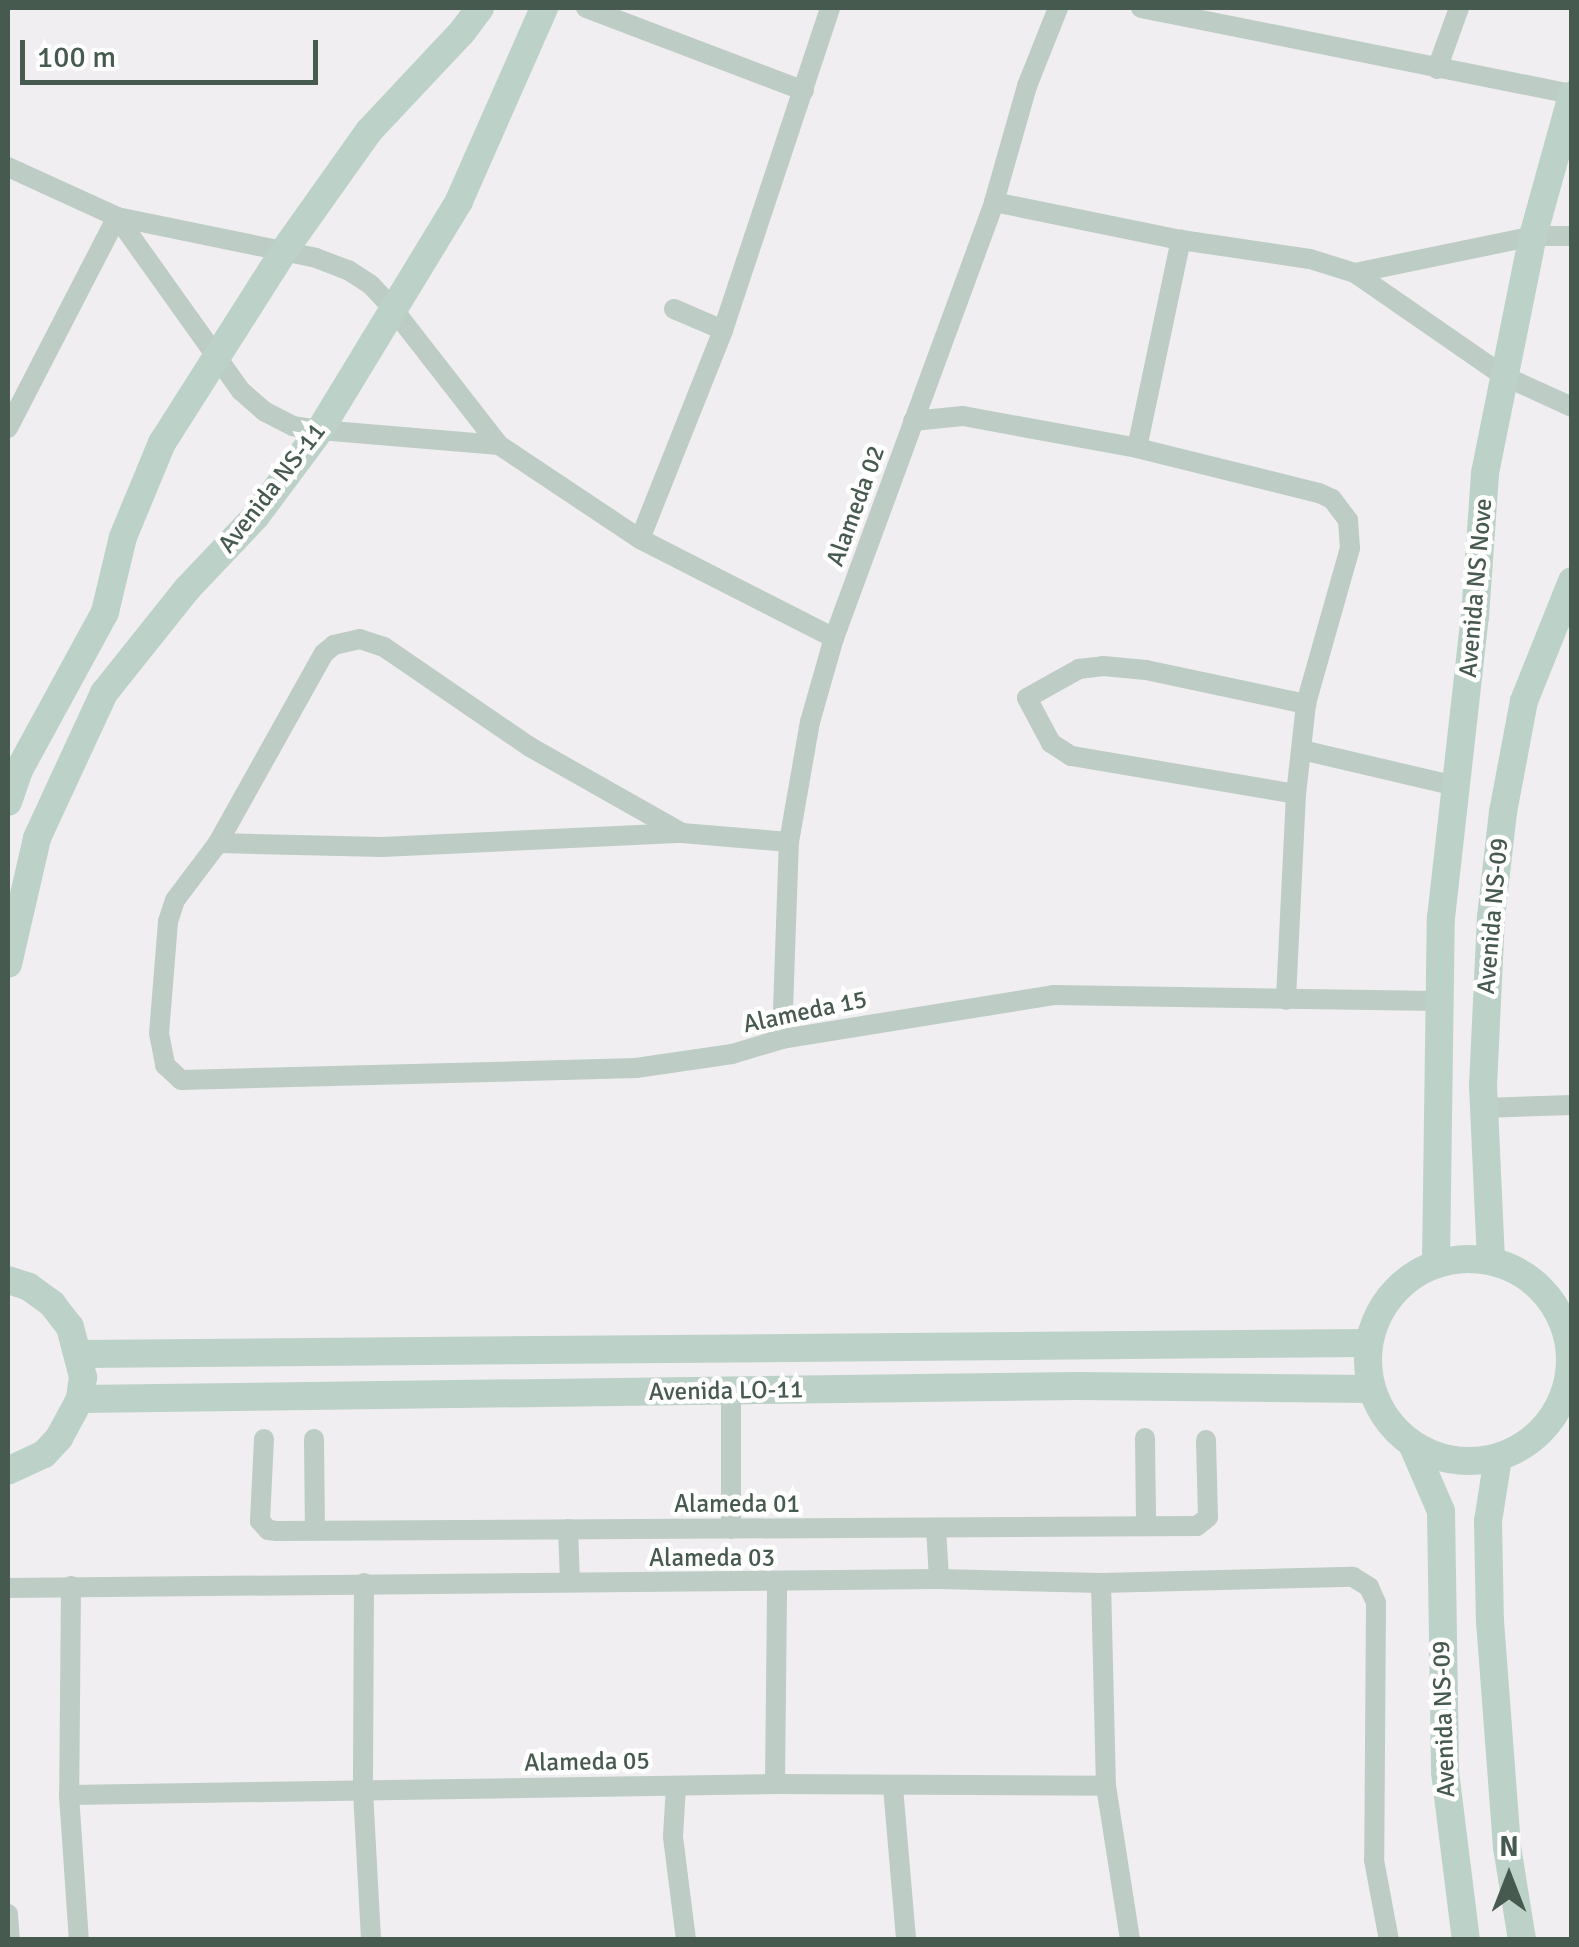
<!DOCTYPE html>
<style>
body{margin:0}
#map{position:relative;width:1579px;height:1947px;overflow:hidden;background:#f0eef0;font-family:Signika,sans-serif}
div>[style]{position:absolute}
.street>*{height:20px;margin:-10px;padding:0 10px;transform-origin:10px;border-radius:10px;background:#bdccc4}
.secondary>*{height:28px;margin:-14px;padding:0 14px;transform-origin:14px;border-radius:14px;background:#bcd1c7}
.secondary>.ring{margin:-14px;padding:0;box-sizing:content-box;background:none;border:28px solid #bcd1c7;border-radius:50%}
span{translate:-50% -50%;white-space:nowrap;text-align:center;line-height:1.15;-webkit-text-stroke:9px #fff;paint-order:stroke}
.street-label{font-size:25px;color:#475a50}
.frame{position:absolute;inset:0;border:10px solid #475a50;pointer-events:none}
.north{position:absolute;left:1459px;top:1827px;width:100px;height:100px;-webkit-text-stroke:8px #fff;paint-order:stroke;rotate:0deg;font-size:28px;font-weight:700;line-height:40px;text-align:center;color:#475a50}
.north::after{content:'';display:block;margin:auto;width:35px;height:45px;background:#475a50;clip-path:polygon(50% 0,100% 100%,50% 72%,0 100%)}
.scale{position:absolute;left:20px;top:40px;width:298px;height:45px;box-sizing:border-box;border:5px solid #475a50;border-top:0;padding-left:12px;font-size:30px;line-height:35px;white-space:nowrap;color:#475a50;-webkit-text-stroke:8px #fff;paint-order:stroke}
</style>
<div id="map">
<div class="street">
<i style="left:586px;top:8px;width:233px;rotate:20.8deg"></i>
<i style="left:1141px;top:8px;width:439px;rotate:11.3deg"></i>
<i style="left:1437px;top:69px;width:65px;rotate:-70.2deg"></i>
<i style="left:8px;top:167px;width:120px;rotate:24.6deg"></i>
<i style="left:117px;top:217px;width:203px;rotate:11.6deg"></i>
<i style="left:316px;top:258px;width:34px;rotate:21deg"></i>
<i style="left:348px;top:270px;width:27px;rotate:33deg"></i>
<i style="left:371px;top:285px;width:33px;rotate:47deg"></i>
<i style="left:393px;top:309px;width:172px;rotate:52.1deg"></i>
<i style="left:499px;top:445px;width:180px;rotate:-175.2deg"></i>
<i style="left:320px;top:430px;width:27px;rotate:-172deg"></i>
<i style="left:293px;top:426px;width:33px;rotate:-153deg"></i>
<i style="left:264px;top:411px;width:30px;rotate:-139deg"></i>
<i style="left:241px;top:391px;width:214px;rotate:-125.5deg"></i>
<i style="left:994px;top:202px;width:191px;rotate:11.5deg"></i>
<i style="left:1181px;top:240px;width:130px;rotate:8.4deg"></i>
<i style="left:1310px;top:259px;width:47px;rotate:17.3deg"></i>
<i style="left:1355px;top:273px;width:181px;rotate:34.7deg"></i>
<i style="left:1504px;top:376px;width:75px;rotate:24.5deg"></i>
<i style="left:1355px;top:273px;width:182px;rotate:-11.7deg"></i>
<i style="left:1533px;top:236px;width:39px"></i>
<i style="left:674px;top:309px;width:53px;rotate:23.2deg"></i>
<i style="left:913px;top:421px;width:50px;rotate:-5.7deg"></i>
<i style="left:963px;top:416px;width:177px;rotate:10.4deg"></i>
<i style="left:1137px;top:448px;width:187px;rotate:13.9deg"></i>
<i style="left:1319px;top:493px;width:14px;rotate:25deg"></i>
<i style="left:1332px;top:499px;width:26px;rotate:53deg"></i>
<i style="left:1348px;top:520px;width:28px;rotate:86deg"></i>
<i style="left:1350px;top:548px;width:162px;rotate:105.8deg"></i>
<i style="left:1306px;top:704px;width:91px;rotate:96.3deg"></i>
<i style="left:1296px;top:794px;width:206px;rotate:92.8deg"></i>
<i style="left:8px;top:428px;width:237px;rotate:-62.7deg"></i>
<i style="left:499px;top:445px;width:169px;rotate:33.7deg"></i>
<i style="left:640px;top:539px;width:218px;rotate:27deg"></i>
<i style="left:1137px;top:448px;width:213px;rotate:-78.1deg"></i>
<i style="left:640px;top:539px;width:225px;rotate:-68.3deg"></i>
<i style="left:723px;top:330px;width:339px;rotate:-71.6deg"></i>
<i style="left:1302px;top:750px;width:158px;rotate:13.2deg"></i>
<i style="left:1296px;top:794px;width:228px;rotate:-170.4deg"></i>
<i style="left:1071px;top:756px;width:24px;rotate:-147deg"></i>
<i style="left:1051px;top:743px;width:51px;rotate:-118.1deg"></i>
<i style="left:1027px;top:698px;width:60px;rotate:-29.1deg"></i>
<i style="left:1079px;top:669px;width:24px;rotate:-7deg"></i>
<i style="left:1103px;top:666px;width:43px;rotate:5.3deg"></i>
<i style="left:1146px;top:670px;width:164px;rotate:12deg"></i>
<i style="left:682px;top:833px;width:175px;rotate:-150.5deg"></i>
<i style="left:530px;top:747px;width:177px;rotate:-145.6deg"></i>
<i style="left:384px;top:647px;width:25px;rotate:-162deg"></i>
<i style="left:360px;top:639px;width:27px;rotate:167deg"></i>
<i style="left:334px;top:645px;width:13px;rotate:141deg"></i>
<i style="left:324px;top:653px;width:218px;rotate:119.2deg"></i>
<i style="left:218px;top:843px;width:71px;rotate:127deg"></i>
<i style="left:175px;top:900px;width:23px;rotate:108deg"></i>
<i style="left:168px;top:922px;width:111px;rotate:94.6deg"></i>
<i style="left:159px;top:1033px;width:33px;rotate:79deg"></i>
<i style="left:165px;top:1065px;width:22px;rotate:43deg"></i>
<i style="left:181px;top:1080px;width:455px;rotate:-1.5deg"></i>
<i style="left:636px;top:1068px;width:97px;rotate:-8.3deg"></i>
<i style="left:732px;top:1054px;width:52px;rotate:-16.7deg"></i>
<i style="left:782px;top:1039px;width:275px;rotate:-9.2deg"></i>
<i style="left:1053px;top:995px;width:385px;rotate:0.9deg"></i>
<i style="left:218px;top:843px;width:164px;rotate:1.4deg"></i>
<i style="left:382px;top:847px;width:300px;rotate:-2.7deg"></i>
<i style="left:682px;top:833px;width:107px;rotate:4.8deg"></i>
<i style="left:782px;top:1039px;width:197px;rotate:-88deg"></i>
<i style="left:789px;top:842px;width:122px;rotate:-80.1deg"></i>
<i style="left:810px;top:722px;width:87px;rotate:-74.1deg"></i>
<i style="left:834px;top:638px;width:464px;rotate:-69.8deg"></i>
<i style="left:994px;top:202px;width:121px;rotate:-74.1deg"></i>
<i style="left:1027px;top:86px;width:84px;rotate:-68.3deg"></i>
<i style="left:1484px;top:1108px;width:88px;rotate:-2deg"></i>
<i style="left:731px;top:1391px;width:138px;rotate:90deg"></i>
<i style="left:1145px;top:1438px;width:87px;rotate:89.3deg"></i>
<i style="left:264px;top:1439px;width:82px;rotate:92.8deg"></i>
<i style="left:260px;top:1521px;width:12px;rotate:48deg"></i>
<i style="left:268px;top:1530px;width:9px;rotate:6deg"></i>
<i style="left:277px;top:1531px;width:920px;rotate:-0.31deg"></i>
<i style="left:1197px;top:1526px;width:14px;rotate:-39deg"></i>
<i style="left:1208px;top:1517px;width:77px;rotate:-91.5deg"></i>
<i style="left:314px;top:1439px;width:91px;rotate:89.4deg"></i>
<i style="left:936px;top:1528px;width:51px;rotate:86.6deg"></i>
<i style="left:568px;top:1529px;width:53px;rotate:87.8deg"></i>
<i style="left:364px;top:1583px;width:208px;rotate:90.3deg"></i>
<i style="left:363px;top:1791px;width:149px;rotate:86.9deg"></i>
<i style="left:1101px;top:1583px;width:203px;rotate:88.6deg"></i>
<i style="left:1106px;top:1786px;width:156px;rotate:81.1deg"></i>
<i style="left:71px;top:1586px;width:209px;rotate:90.5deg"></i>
<i style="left:69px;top:1795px;width:145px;rotate:86.1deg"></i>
<i style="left:8px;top:1588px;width:931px;rotate:-0.55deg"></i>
<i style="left:939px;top:1579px;width:162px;rotate:1.4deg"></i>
<i style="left:1101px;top:1583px;width:252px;rotate:-1.4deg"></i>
<i style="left:1353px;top:1577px;width:19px;rotate:32deg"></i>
<i style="left:1369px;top:1587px;width:17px;rotate:66deg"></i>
<i style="left:1376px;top:1603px;width:257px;rotate:90.4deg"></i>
<i style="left:1374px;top:1860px;width:81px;rotate:79.4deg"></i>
<i style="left:775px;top:1784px;width:201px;rotate:-89.4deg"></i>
<i style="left:676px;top:1786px;width:51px;rotate:93.4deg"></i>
<i style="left:673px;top:1837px;width:104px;rotate:82.8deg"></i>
<i style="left:893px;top:1787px;width:154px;rotate:85.1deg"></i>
<i style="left:69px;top:1795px;width:706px;rotate:-0.89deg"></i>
<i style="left:775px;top:1784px;width:331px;rotate:0.3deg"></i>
<i style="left:8px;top:1914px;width:26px;rotate:86deg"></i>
</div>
<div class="secondary">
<i style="left:8px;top:802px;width:34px;rotate:-71deg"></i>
<i style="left:19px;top:770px;width:180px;rotate:-61.4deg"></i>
<i style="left:105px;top:612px;width:77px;rotate:-76.5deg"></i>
<i style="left:123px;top:537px;width:102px;rotate:-67.5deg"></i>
<i style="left:162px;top:443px;width:226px;rotate:-57.6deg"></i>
<i style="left:283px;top:252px;width:148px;rotate:-54.6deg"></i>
<i style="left:369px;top:131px;width:136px;rotate:-46.8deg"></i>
<i style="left:462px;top:32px;width:30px;rotate:-53deg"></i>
<i style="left:8px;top:964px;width:129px;rotate:-77deg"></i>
<i style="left:37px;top:838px;width:160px;rotate:-65.2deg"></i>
<i style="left:104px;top:693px;width:133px;rotate:-51.4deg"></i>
<i style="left:187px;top:589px;width:100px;rotate:-46.6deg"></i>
<i style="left:256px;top:516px;width:107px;rotate:-53.3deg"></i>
<i style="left:320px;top:430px;width:268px;rotate:-58.7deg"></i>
<i style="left:459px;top:201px;width:211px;rotate:-66.2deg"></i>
<i class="ring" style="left:1368px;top:1259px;width:174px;height:174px"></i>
<i style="left:1491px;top:1261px;width:175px;rotate:-92.6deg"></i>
<i style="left:1483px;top:1086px;width:169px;rotate:-87.3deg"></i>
<i style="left:1491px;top:917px;width:106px;rotate:-83.5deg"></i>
<i style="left:1503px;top:812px;width:113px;rotate:-79.3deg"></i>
<i style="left:1524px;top:701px;width:129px;rotate:-68.2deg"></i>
<i style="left:1436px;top:1262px;width:344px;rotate:-89.2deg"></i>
<i style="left:1441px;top:918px;width:303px;rotate:-83.6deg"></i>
<i style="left:1475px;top:617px;width:144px;rotate:-86deg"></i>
<i style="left:1485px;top:473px;width:242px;rotate:-78.6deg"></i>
<i style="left:1533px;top:236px;width:146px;rotate:-74.5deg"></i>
<i style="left:8px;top:1280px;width:22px;rotate:18deg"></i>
<i style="left:29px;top:1287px;width:29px;rotate:36deg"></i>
<i style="left:52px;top:1304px;width:29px;rotate:52deg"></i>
<i style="left:70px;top:1327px;width:52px;rotate:75.4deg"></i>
<i style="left:83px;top:1377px;width:22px;rotate:98deg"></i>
<i style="left:80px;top:1399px;width:44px;rotate:118.3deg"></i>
<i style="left:59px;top:1438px;width:22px;rotate:133deg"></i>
<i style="left:44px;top:1454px;width:40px;rotate:155deg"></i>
<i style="left:80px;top:1354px;width:1289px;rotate:-0.49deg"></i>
<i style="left:80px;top:1399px;width:998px;rotate:-0.75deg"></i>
<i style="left:1078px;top:1386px;width:293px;rotate:0.6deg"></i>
<i style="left:1412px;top:1444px;width:73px;rotate:66.6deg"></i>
<i style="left:1441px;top:1511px;width:261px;rotate:89.1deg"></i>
<i style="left:1445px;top:1772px;width:169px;rotate:82.9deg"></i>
<i style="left:1498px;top:1458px;width:64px;rotate:99deg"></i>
<i style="left:1488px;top:1521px;width:100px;rotate:88.9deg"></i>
<i style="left:1490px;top:1621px;width:227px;rotate:85.7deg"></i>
<i style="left:1507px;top:1847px;width:94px;rotate:80.8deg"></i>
</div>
<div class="street-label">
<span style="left:272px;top:488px;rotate:-52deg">Avenida NS-11</span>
<span style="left:856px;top:506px;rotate:-70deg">Alameda 02</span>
<span style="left:1476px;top:588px;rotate:-85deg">Avenida NS Nove</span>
<span style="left:1493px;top:916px;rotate:-85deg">Avenida NS-09</span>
<span style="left:805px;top:1012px;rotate:-12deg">Alameda 15</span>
<span style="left:726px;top:1391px;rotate:-1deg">Avenida LO-11</span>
<span style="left:737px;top:1504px">Alameda 01</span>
<span style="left:712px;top:1558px">Alameda 03</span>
<span style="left:1444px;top:1719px;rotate:-92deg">Avenida NS-09</span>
<span style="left:587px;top:1762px;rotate:-1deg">Alameda 05</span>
</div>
<div class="frame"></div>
<div class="north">N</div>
<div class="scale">100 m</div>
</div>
